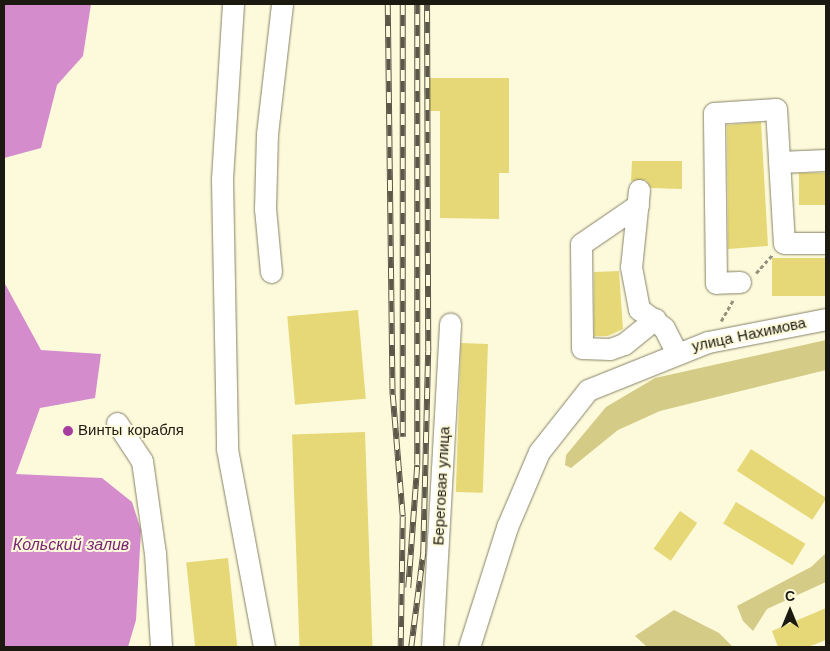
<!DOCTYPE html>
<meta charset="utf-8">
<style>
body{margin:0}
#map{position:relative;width:830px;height:651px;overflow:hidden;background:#fdfadc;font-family:"Work Sans",sans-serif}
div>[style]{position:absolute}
.green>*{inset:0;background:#d4cb87}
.water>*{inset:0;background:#d48ccc}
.building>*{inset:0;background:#e6d877;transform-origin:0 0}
.path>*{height:2.5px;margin-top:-1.25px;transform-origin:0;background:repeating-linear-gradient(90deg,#95927d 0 4px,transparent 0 6.5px)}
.roads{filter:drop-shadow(0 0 1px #868267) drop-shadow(0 0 1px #868267)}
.minor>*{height:21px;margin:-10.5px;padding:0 10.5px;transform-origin:10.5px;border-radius:10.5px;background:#fff}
.rail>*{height:5.5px;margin-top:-2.75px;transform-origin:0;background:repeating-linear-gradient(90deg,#fdfadc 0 11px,#5b5849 0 22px);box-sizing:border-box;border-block:1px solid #5b5849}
.dots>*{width:14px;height:14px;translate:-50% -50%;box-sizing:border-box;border:2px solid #fdfadc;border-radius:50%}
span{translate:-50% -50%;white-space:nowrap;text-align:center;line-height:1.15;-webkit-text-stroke:4px #fdfadc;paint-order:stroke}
.street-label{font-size:15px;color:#1c1a10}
.poi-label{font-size:15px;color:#1c1a10}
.left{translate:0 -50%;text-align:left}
.water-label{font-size:16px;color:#7a2675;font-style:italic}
.frame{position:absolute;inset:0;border:5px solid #1c1a10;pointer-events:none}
.north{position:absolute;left:765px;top:586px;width:50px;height:50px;-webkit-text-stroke:4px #fdfadc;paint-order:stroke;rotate:0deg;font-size:14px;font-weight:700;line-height:20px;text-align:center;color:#1c1a10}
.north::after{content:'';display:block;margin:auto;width:18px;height:22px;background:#1c1a10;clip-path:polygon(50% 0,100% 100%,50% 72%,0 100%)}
</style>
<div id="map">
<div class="green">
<i style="clip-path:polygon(826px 340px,826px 370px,660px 411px,618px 430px,571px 468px,565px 465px,566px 455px,606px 407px,655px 378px)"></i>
<i style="clip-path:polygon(826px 553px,826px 582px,767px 609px,753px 631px,743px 621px,737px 606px,811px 567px)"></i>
<i style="clip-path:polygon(674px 610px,719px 633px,733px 647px,647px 647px,635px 636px)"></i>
</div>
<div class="water">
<i style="clip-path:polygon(4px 4px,91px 4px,83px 56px,57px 85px,41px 148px,4px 158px)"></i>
<i style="clip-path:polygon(4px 282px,41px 350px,101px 354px,95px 398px,40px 408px,16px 474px,102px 478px,132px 502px,141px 530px,136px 620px,128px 647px,4px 647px)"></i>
</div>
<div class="building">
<i style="clip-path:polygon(428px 78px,509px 78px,509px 173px,499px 173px,499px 219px,440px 218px,440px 111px,428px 111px)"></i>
<i style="clip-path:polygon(761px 122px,768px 246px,728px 249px,727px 125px)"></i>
<i style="clip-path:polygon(632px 161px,682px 161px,682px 189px,651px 188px,646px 180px,631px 181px)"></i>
<i style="left:826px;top:173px;width:32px;height:27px;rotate:90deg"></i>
<i style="left:772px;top:258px;width:54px;height:38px"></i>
<i style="clip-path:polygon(619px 271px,623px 329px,608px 336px,594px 336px,594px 272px)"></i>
<i style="left:358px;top:310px;width:89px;height:71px;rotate:85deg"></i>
<i style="left:461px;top:343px;width:27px;height:149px;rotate:2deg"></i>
<i style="left:365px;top:432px;width:215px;height:73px;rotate:88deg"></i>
<i style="left:751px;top:449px;width:90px;height:26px;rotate:33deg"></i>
<i style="left:736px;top:502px;width:81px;height:25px;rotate:31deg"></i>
<i style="left:680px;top:511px;width:21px;height:46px;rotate:35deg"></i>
<i style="left:228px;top:558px;width:90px;height:42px;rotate:84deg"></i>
<i style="clip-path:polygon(826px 608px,826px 640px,808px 647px,778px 647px,772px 631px)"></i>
</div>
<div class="path">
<i style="left:756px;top:273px;width:24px;rotate:-48deg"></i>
<i style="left:721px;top:321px;width:24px;rotate:-60deg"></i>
</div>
<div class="roads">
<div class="minor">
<i style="left:233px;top:4px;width:176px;rotate:93.6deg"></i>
<i style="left:222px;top:180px;width:269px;rotate:88.9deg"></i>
<i style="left:227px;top:449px;width:201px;rotate:79.4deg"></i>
<i style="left:779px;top:162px;width:47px;rotate:-2.4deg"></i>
<i style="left:639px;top:190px;width:77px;rotate:95.9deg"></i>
<i style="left:631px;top:267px;width:43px;rotate:79.2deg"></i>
<i style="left:639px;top:309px;width:31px;rotate:37deg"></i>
<i style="left:664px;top:328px;width:27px;rotate:63deg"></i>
<i style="left:638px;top:205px;width:69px;rotate:145.6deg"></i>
<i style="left:581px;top:244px;width:104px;rotate:89.4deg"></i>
<i style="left:582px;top:348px;width:28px;rotate:2deg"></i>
<i style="left:610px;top:349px;width:15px;rotate:-20deg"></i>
<i style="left:624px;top:344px;width:40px;rotate:-39deg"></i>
<i style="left:271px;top:272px;width:63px;rotate:-95.4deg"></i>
<i style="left:265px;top:209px;width:75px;rotate:-88.5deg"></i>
<i style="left:267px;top:134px;width:131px;rotate:-83.4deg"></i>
<i style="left:740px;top:282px;width:24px;rotate:178deg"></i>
<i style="left:716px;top:283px;width:170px;rotate:-90.7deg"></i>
<i style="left:714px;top:113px;width:62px;rotate:-3.7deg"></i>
<i style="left:776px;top:109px;width:134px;rotate:86.6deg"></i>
<i style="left:784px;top:243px;width:42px"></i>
<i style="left:117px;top:423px;width:45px;rotate:56.7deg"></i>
<i style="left:142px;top:461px;width:93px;rotate:82deg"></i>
<i style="left:155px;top:553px;width:94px;rotate:86.3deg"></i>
<i style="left:432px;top:647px;width:324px;rotate:-86.8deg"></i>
<i style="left:469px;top:647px;width:126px;rotate:-72.4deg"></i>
<i style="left:507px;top:527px;width:82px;rotate:-66.9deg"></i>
<i style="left:539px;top:452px;width:79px;rotate:-51.7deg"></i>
<i style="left:588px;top:390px;width:129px;rotate:-21.8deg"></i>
<i style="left:708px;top:342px;width:120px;rotate:-11deg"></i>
</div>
</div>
<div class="rail">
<i style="left:388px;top:4px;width:391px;rotate:89.3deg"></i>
<i style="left:393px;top:395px;width:122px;rotate:85.3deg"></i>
<i style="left:403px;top:517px;width:130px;rotate:90.9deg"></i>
<i style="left:403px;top:4px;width:433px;rotate:90deg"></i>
<i style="left:408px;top:588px;width:123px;rotate:-85.8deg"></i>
<i style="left:417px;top:465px;width:461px;rotate:-90deg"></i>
<i style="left:411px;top:647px;width:95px;rotate:-82.7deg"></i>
<i style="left:423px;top:553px;width:201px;rotate:-88.6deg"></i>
<i style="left:428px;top:352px;width:348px;rotate:-90.2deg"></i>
</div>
<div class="dots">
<i style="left:68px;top:431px;background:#a63d9f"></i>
</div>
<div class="street-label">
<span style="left:749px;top:335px;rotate:-12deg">улица Нахимова</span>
<span style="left:442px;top:486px;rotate:-87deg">Береговая улица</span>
</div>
<div class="poi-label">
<span class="left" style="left:78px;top:431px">Винты корабля</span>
</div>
<div class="water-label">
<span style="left:71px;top:545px">Кольский залив</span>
</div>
<div class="frame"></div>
<div class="north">С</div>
</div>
